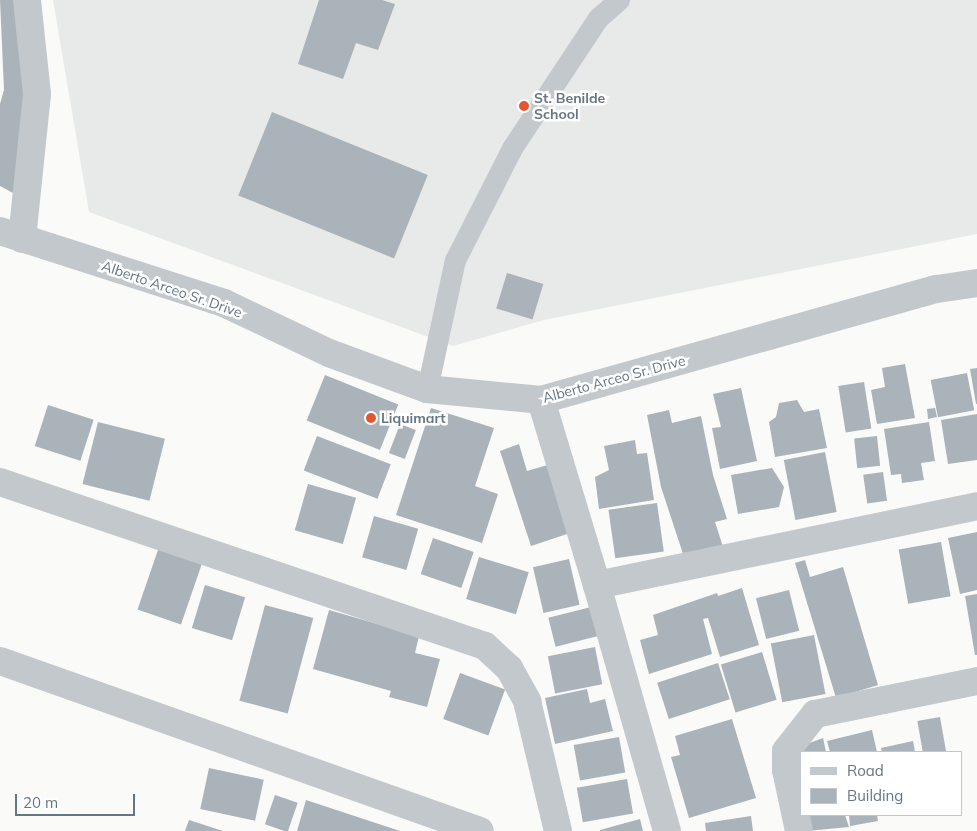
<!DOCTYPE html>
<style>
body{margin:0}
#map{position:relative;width:977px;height:831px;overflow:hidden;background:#fafaf8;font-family:Mulish,sans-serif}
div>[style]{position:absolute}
.built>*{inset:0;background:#e8e9e9}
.building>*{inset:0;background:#aab3b9;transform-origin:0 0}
.service>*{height:21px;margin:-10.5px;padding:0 10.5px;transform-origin:10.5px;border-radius:10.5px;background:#c3c8cc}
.minor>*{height:28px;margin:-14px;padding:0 14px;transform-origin:14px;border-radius:14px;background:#c3c8cc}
.tertiary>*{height:28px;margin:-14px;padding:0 14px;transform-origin:14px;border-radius:14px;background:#c3c8cc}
.dots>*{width:14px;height:14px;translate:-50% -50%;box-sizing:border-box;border:2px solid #fff;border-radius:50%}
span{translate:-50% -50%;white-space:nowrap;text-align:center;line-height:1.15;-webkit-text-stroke:5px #fff;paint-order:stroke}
.poi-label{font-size:14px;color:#657683;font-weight:700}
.left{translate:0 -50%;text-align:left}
.street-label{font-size:14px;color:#657683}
.legend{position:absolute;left:800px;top:751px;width:162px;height:65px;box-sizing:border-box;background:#fff;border:1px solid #c1c8cd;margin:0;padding:6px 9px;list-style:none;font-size:15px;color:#657683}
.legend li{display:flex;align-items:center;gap:10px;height:25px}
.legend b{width:25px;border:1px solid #c1c8cd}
.scale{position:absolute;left:15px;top:794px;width:120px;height:22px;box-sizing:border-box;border:2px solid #657683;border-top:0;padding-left:6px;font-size:15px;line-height:18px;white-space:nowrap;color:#657683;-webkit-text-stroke:4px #fff;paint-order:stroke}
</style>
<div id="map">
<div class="built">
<i style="clip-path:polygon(53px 0,977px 0,977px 234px,544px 320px,453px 346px,89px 212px)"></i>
</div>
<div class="building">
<i style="clip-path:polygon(0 0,24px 0,24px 199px,0 186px,0 104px,4px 90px)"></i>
<i style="clip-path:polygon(319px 0,382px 0,395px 4px,378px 50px,356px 43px,343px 79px,298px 64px)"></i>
<i style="left:272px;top:112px;width:168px;height:90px;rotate:22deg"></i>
<i style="left:507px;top:273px;width:38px;height:37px;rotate:17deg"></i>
<i style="clip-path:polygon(905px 364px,915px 418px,877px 424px,871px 390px,885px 387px,882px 368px)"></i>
<i style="clip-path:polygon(977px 368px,977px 404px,976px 404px,970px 369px)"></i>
<i style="left:967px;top:373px;width:38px;height:37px;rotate:79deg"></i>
<i style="left:325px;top:375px;width:79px;height:49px;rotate:22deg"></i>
<i style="left:864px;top:382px;width:47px;height:26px;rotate:81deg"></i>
<i style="clip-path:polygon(741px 388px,757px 461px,720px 469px,712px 428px,721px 427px,713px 394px)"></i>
<i style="clip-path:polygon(797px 400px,804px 412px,819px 409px,827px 448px,775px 457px,769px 422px,776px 417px,779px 403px)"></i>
<i style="left:48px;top:405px;width:48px;height:43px;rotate:18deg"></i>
<i style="clip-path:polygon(431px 408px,494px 428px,475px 486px,498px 494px,482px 543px,396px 515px)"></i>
<i style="clip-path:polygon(935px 408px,937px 417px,928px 419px,927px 409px)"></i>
<i style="clip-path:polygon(669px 410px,672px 423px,701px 416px,713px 475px,727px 519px,715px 522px,725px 553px,687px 566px,661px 487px,647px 415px)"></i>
<i style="clip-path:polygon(977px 414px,977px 460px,948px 464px,941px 420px)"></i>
<i style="left:98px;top:422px;width:69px;height:64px;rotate:14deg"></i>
<i style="clip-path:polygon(929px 422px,935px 461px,921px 463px,924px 480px,902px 483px,901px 474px,891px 475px,884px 429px)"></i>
<i style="left:400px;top:424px;width:17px;height:31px;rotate:21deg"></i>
<i style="left:317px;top:436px;width:79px;height:37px;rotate:21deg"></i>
<i style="left:877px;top:436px;width:30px;height:23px;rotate:84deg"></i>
<i style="clip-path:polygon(635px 440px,637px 454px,647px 453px,654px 500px,599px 509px,595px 477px,609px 470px,604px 446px)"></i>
<i style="clip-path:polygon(519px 444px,527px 471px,551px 464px,573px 532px,531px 546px,500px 451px)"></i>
<i style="left:825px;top:452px;width:61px;height:42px;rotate:79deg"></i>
<i style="clip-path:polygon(772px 468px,784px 487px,779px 507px,738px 514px,731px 475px)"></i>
<i style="left:883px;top:472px;width:29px;height:20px;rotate:82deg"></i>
<i style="left:308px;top:484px;width:50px;height:48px;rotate:16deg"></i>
<i style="left:657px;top:503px;width:49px;height:49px;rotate:82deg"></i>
<i style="left:374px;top:516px;width:46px;height:43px;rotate:16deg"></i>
<i style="clip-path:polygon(977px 532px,977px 590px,960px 594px,948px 538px)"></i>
<i style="left:433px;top:538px;width:43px;height:38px;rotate:19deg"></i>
<i style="left:941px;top:542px;width:55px;height:43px;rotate:80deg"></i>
<i style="left:159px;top:547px;width:46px;height:66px;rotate:19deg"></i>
<i style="left:479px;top:557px;width:52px;height:44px;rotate:17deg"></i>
<i style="left:569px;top:559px;width:47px;height:37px;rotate:77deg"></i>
<i style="clip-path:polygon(805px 560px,810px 577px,843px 567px,878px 685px,836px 698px,795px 563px)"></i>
<i style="left:205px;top:585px;width:42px;height:45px;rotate:17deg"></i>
<i style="clip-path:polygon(742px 588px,759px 645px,720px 657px,708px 618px,703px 619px,712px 654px,649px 674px,640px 640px,658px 635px,653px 615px,717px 593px,718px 596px)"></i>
<i style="left:789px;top:590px;width:42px;height:34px;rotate:76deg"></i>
<i style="clip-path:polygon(977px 594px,977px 655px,975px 655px,965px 596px)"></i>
<i style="left:265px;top:605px;width:50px;height:99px;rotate:15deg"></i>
<i style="left:591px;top:607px;width:30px;height:44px;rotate:76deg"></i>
<i style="clip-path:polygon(329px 610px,419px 636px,415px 653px,440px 659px,427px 707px,389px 697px,391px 691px,313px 669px)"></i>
<i style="left:814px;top:635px;width:60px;height:44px;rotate:79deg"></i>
<i style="left:595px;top:647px;width:38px;height:48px;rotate:79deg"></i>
<i style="left:762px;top:652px;width:50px;height:43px;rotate:73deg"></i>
<i style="left:718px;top:663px;width:38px;height:64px;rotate:72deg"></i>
<i style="left:460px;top:673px;width:48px;height:49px;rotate:20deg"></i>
<i style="clip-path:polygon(587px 689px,590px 703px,605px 699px,613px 731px,555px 744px,545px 698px)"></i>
<i style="left:940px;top:717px;width:36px;height:23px;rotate:80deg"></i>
<i style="clip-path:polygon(732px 719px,756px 798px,689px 818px,671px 757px,680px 755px,675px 736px)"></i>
<i style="clip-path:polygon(872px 730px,877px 752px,830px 752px,827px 741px)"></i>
<i style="left:619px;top:737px;width:36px;height:46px;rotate:80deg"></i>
<i style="clip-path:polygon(823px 738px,826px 752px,801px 752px,801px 796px,796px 748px)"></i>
<i style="clip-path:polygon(913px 741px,915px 752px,882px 752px,881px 748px)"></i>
<i style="left:209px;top:768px;width:56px;height:42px;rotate:12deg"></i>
<i style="left:627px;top:779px;width:35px;height:51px;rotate:80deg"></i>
<i style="left:275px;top:795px;width:24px;height:31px;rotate:19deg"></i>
<i style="clip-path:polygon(306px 800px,400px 831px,297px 831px)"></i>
<i style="clip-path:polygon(802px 815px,845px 815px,849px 827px,807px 831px)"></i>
<i style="clip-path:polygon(849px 815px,877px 815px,878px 821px,850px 826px)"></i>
<i style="clip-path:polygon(751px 816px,753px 831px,706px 831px,705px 823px)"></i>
<i style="clip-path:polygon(640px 819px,643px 831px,600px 831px,600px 830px)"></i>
<i style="clip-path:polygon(189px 820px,223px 831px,185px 831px)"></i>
</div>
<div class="service">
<i style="left:427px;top:389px;width:132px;rotate:-77.8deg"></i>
<i style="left:455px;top:260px;width:126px;rotate:-63deg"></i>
<i style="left:512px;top:148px;width:156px;rotate:-56.5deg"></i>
<i style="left:598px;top:18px;width:28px;rotate:-41deg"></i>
</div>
<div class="minor">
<i style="left:22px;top:239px;width:146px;rotate:-84.1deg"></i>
<i style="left:37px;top:94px;width:95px;rotate:-96.1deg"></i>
<i style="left:541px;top:400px;width:193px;rotate:73.2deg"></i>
<i style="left:0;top:482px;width:512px;rotate:18.68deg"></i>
<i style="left:485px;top:646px;width:33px;rotate:43deg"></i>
<i style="left:509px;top:668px;width:38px;rotate:61deg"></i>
<i style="left:527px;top:701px;width:134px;rotate:76.6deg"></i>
<i style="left:0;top:661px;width:509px;rotate:19.5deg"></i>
<i style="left:667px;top:831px;width:256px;rotate:-105.9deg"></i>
<i style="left:597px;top:585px;width:388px;rotate:-11.7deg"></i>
<i style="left:799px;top:831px;width:62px;rotate:-102deg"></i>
<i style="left:786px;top:770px;width:19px;rotate:-90deg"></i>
<i style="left:786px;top:751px;width:47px;rotate:-51.9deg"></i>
<i style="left:815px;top:714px;width:165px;rotate:-11.5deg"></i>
</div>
<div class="tertiary">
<i style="left:0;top:231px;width:235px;rotate:17.8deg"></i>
<i style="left:224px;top:303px;width:116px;rotate:25.5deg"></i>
<i style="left:329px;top:353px;width:104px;rotate:20.2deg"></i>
<i style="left:427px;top:389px;width:115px;rotate:5.5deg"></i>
<i style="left:541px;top:400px;width:411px;rotate:-15.7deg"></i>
<i style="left:937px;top:289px;width:40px;rotate:-8.5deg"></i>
</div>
<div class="dots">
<i style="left:524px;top:106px;background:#e4572e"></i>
<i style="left:371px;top:418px;background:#e4572e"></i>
</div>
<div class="poi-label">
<span class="left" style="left:534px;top:106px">St. Benilde<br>School</span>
<span class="left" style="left:381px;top:418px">Liquimart</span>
</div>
<div class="street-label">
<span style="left:172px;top:289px;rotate:19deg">Alberto Arceo Sr. Drive</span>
<span style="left:614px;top:379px;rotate:-15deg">Alberto Arceo Sr. Drive</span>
</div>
<ul class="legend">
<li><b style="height:6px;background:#c3c8cc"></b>Road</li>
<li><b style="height:14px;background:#aab3b9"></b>Building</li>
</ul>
<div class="scale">20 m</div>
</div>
